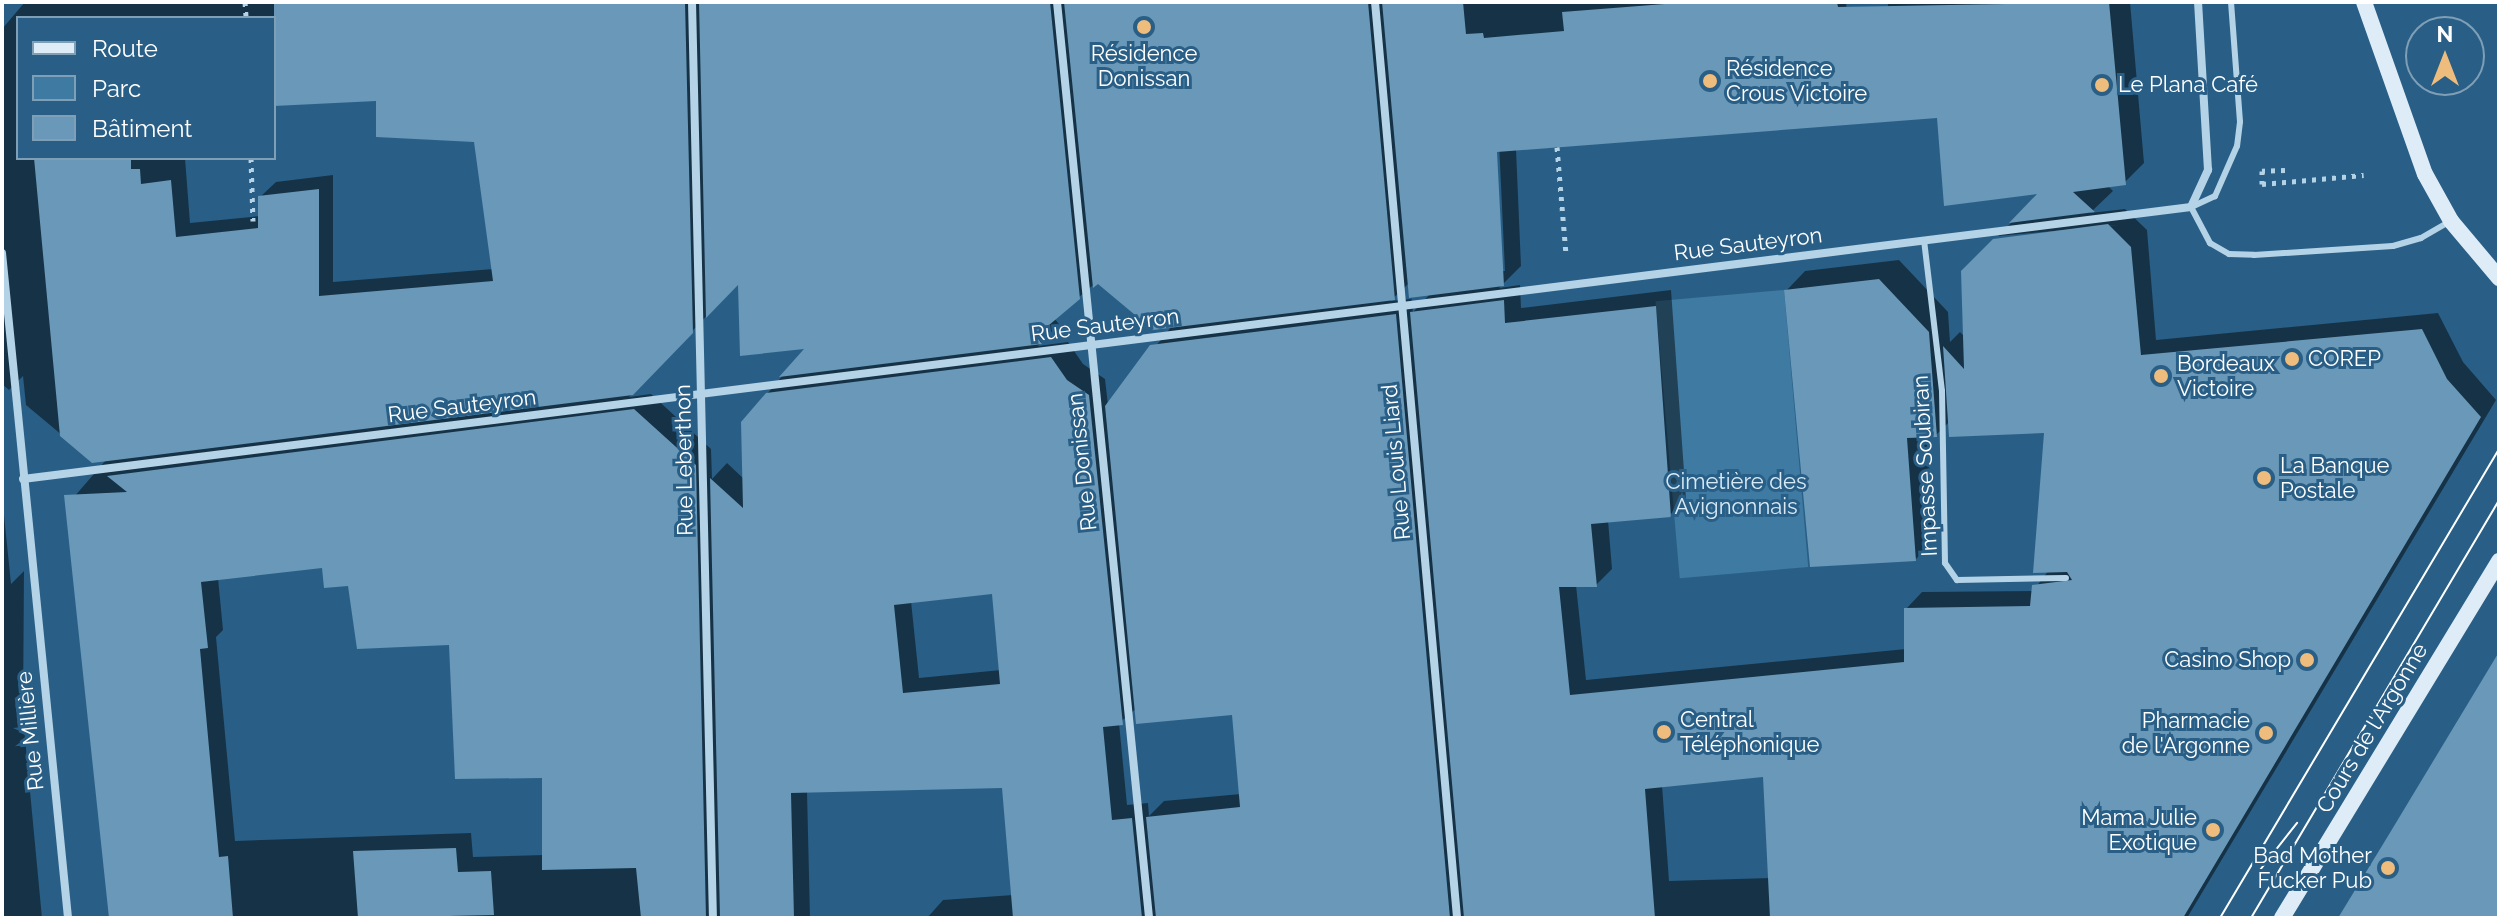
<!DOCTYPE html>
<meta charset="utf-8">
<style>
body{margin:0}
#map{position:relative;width:2501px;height:920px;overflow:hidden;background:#295f86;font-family:Raleway,sans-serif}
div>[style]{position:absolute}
.green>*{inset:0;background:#3e7aa2;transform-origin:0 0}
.shadow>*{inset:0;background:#0007}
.building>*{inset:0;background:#6998b8}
.path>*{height:5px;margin-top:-2.5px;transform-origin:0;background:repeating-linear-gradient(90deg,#b5d3e7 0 4px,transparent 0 10px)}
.lane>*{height:6px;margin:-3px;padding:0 3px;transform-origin:3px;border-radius:3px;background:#b5d3e7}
.street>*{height:8px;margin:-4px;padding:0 4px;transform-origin:4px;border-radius:4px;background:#b5d3e7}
.secondary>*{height:16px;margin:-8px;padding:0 8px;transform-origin:8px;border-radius:8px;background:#deecf7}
.tram>*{height:2px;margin:-1px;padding:0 1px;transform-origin:1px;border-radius:1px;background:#fff}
.dots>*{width:22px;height:22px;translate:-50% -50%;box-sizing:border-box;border:4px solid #295f86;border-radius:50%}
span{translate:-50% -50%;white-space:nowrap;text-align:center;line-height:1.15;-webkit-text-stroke:6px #295f86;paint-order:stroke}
.poi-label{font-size:22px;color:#fff}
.left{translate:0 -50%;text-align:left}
.right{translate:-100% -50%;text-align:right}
.street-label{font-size:22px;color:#fff}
.park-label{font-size:22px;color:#d8eaf6}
.frame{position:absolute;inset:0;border:4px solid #fff;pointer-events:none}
.legend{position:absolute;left:16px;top:16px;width:260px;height:144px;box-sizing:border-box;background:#295f86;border:2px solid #7f9fb6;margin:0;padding:10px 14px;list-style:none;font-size:24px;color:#fff}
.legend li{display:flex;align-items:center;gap:16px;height:40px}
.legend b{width:40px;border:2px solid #7f9fb6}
.north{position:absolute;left:2405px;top:16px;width:80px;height:80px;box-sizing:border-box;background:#295f86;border:2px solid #7f9fb6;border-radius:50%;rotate:0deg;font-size:22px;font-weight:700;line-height:32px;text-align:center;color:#fff}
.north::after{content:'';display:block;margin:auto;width:28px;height:36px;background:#eebc7c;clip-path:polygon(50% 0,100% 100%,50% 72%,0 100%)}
</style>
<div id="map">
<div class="green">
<i style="left:1784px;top:290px;width:278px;height:129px;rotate:85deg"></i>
</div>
<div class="shadow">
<i style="clip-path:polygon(evenodd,25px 2px,1846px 2px,1855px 105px,1516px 149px,1521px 266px,1499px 288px,1520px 285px,1521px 308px,1671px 290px,1686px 499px,1670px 515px,1608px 520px,1612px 569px,1596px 585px,1576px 585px,1586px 680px,1906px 649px,1906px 609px,1922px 592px,2033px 591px,2049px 570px,2046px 431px,1950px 421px,1936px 435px,1927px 435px,1935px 540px,1916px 559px,1786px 291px,1805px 271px,1899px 260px,1948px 312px,1950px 342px,1960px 332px,1965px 337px,1993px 241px,2118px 225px,1998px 236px,2043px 191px,1939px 115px,1886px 119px,1888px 2px,2130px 2px,2144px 163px,2124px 183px,2107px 185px,2113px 191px,2090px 213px,2125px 209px,2147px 230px,2156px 340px,2438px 313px,2463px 362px,2496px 400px,2187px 918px,927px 918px,943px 900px,1013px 895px,1004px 786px,807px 791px,810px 917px,841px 918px,111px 918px,67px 505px,106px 460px,93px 461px,26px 405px,23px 376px,9px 390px,2px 384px,2px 29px,25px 2px,18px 18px,274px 18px,274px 104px,378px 99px,475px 141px,493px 269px,333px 282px,333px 175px,276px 182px,260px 197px,260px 216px,190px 223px,185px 158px,18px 158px,18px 18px,25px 2px,1495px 142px,1499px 142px,1505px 271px,1501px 271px,1495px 142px,25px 2px,740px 281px,808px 346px,767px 394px,744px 479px,727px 463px,712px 479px,711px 449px,651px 394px,629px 397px,740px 281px,25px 2px,1098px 281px,1172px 326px,1108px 405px,1105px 379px,1083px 364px,1068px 342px,1038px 346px,1059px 324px,1054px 318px,1098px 281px,25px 2px,1409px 283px,1411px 299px,1390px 301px,1400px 292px,1409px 283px,25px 2px,1431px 293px,1413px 312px,1411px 296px,1431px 293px,25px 2px,324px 565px,451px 643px,544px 776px,544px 855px,473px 857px,471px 833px,235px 841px,216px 637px,223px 630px,218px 578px,324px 565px,25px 2px,994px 592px,1001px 670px,919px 678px,911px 601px,994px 592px,25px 2px,1137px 708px,1233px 713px,1241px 794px,1164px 801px,1149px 816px,1148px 803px,1127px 805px,1119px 723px,1137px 708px,25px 2px,1765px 775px,1770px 878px,1669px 881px,1662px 785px,1765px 775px)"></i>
<i style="clip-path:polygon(2px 495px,11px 584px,24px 571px,23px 717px,42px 918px,2px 918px)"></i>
</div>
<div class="building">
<i style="clip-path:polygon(274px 2px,685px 2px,693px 333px,633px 395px,92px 463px,60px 436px,34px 158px,131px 158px,131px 169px,140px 169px,141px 184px,171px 180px,176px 237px,258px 228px,258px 196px,319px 189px,319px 296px,493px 281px,474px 142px,376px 137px,376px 101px,274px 106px)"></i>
<i style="clip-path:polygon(699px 2px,1050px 2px,1080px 299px,1036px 336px,1042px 344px,779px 377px,804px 349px,740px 356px,738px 285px,706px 318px)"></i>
<i style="clip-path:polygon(1064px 2px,1368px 2px,1395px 300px,1153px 330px,1098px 284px,1093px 288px)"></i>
<i style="clip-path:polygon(1382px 2px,1463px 2px,1466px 34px,1483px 33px,1484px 38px,1564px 31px,1562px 12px,1690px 2px,1837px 2px,1838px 7px,2109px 2px,2126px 185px,2073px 192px,2095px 212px,2009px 223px,2037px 194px,1944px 206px,1937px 118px,1497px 152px,1504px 286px,1409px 298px)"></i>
<i style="clip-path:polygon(2108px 224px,2131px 247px,2141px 355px,2422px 329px,2447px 379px,2481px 417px,2183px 918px,1770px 918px,1763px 777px,1645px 789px,1655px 918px,1464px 918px,1410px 312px,1504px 300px,1505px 323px,1656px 306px,1671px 517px,1591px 524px,1597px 587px,1559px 587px,1570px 695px,1904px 662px,1904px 608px,2030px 606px,2032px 585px,2072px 580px,2067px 572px,2033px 573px,2044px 433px,1949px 437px,1943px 346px,1964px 369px,1961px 271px,1993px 239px)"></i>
<i style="clip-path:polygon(1879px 279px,1929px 332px,1937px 437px,1907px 438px,1916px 561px,1810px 567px,1784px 290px)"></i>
<i style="clip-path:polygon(1396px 314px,1450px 918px,1156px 918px,1146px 817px,1240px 807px,1232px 715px,1136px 724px,1105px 406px,1150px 345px)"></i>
<i style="clip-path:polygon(evenodd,1051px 357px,1067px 380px,1089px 395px,1123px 725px,1103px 727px,1112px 820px,1132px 818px,1142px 918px,1013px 918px,1002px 788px,791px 793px,794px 918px,720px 918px,710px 478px,743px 508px,741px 422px,766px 393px,1051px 357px,992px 594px,1000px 684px,903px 693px,894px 605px,992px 594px)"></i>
<i style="clip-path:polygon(634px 409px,696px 465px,706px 918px,641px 918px,636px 868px,542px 870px,542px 778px,455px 779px,449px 645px,357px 649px,348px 586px,324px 588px,322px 568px,201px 582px,208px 648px,200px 649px,219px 857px,228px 856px,233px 918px,109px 918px,64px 495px,127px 492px,107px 476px)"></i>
<i style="clip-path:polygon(2499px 652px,2499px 918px,2338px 918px,2388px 836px)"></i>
<i style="clip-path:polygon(456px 848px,458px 872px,491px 871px,494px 915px,358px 918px,353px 851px)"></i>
</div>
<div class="path">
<i style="left:245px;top:2px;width:16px;rotate:86deg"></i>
<i style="left:1557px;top:147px;width:107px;rotate:85.2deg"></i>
<i style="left:251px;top:158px;width:63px;rotate:88.2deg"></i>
<i style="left:2285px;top:170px;width:23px;rotate:178deg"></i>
<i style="left:2262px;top:171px;width:13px;rotate:90deg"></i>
<i style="left:2262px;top:184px;width:102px;rotate:-5deg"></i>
</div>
<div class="lane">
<i style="left:2231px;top:2px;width:120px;rotate:85.7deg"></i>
<i style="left:2240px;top:122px;width:24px;rotate:97deg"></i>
<i style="left:2237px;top:146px;width:55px;rotate:113.7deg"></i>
<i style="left:2215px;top:196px;width:26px;rotate:155deg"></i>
<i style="left:2191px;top:207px;width:41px;rotate:62.2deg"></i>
<i style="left:2210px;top:243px;width:22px;rotate:30deg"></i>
<i style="left:2229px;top:254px;width:25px;rotate:2deg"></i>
<i style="left:2254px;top:255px;width:139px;rotate:-3.7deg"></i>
<i style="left:2393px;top:246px;width:29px;rotate:-16deg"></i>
<i style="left:2421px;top:238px;width:34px;rotate:-30deg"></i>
<i style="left:1924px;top:240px;width:152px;rotate:83.2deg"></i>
<i style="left:1942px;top:391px;width:172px;rotate:89deg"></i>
<i style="left:1945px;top:563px;width:21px;rotate:55deg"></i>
<i style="left:1957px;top:580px;width:109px;rotate:-1.1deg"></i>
</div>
<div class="street">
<i style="left:692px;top:2px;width:916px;rotate:88.69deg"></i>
<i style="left:1057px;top:2px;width:921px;rotate:84.26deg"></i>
<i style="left:1375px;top:2px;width:920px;rotate:84.88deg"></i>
<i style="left:2px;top:253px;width:668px;rotate:84.33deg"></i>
<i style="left:23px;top:479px;width:2185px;rotate:-7.15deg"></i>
<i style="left:2191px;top:207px;width:41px;rotate:-65.3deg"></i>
<i style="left:2208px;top:170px;width:168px;rotate:-93.4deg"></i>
</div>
<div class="secondary">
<i style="left:2364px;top:2px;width:182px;rotate:70.5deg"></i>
<i style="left:2425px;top:174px;width:54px;rotate:61deg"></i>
<i style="left:2451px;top:221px;width:75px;rotate:49.9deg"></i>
<i style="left:2282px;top:918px;width:418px;rotate:-58.7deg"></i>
</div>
<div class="tram">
<i style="left:2260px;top:870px;width:60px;rotate:-51.8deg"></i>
<i style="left:2220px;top:918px;width:546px;rotate:-59.25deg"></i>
<i style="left:2251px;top:918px;width:486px;rotate:-59.3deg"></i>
</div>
<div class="dots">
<i style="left:1144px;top:27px;background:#eebc7c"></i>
<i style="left:1710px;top:81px;background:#eebc7c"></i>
<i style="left:2102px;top:85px;background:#eebc7c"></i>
<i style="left:2292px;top:359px;background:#eebc7c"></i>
<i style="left:2161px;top:376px;background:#eebc7c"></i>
<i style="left:2264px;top:478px;background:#eebc7c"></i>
<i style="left:2307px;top:660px;background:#eebc7c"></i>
<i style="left:1664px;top:732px;background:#eebc7c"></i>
<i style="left:2266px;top:733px;background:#eebc7c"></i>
<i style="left:2213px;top:830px;background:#eebc7c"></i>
<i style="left:2388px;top:868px;background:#eebc7c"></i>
</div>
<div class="poi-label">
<span style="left:1144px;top:66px">Résidence<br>Donissan</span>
<span class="left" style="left:1726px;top:81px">Résidence<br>Crous Victoire</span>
<span class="left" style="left:2118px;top:85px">Le Plana Café</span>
<span class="left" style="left:2308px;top:359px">COREP</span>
<span class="left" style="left:2177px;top:376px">Bordeaux<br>Victoire</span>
<span class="left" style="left:2280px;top:478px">La Banque<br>Postale</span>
<span class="right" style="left:2291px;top:660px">Casino Shop</span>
<span class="left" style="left:1680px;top:732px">Central<br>Téléphonique</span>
<span class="right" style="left:2250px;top:733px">Pharmacie<br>de l'Argonne</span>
<span class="right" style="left:2197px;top:830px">Mama Julie<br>Exotique</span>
<span class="right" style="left:2372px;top:868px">Bad Mother<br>Fucker Pub</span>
</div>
<div class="street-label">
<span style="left:1748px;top:244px;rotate:-7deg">Rue Sauteyron</span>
<span style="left:1105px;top:325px;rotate:-7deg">Rue Sauteyron</span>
<span style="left:462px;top:406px;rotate:-7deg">Rue Sauteyron</span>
<span style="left:684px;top:460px;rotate:-91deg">Rue Leberthon</span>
<span style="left:1082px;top:462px;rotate:-96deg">Rue Donissan</span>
<span style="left:1396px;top:462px;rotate:-95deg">Rue Louis Liard</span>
<span style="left:1925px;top:466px;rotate:-93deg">Impasse Soubiran</span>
<span style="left:2372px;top:728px;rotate:-59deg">Cours de l'Argonne</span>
<span style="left:30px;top:731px;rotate:-96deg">Rue Millière</span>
</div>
<div class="park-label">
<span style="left:1736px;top:494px">Cimetière des<br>Avignonnais</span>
</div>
<div class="frame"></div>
<ul class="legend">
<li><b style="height:10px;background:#deecf7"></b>Route</li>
<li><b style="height:22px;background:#3e7aa2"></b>Parc</li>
<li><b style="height:22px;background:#6998b8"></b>Bâtiment</li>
</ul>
<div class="north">N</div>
</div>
